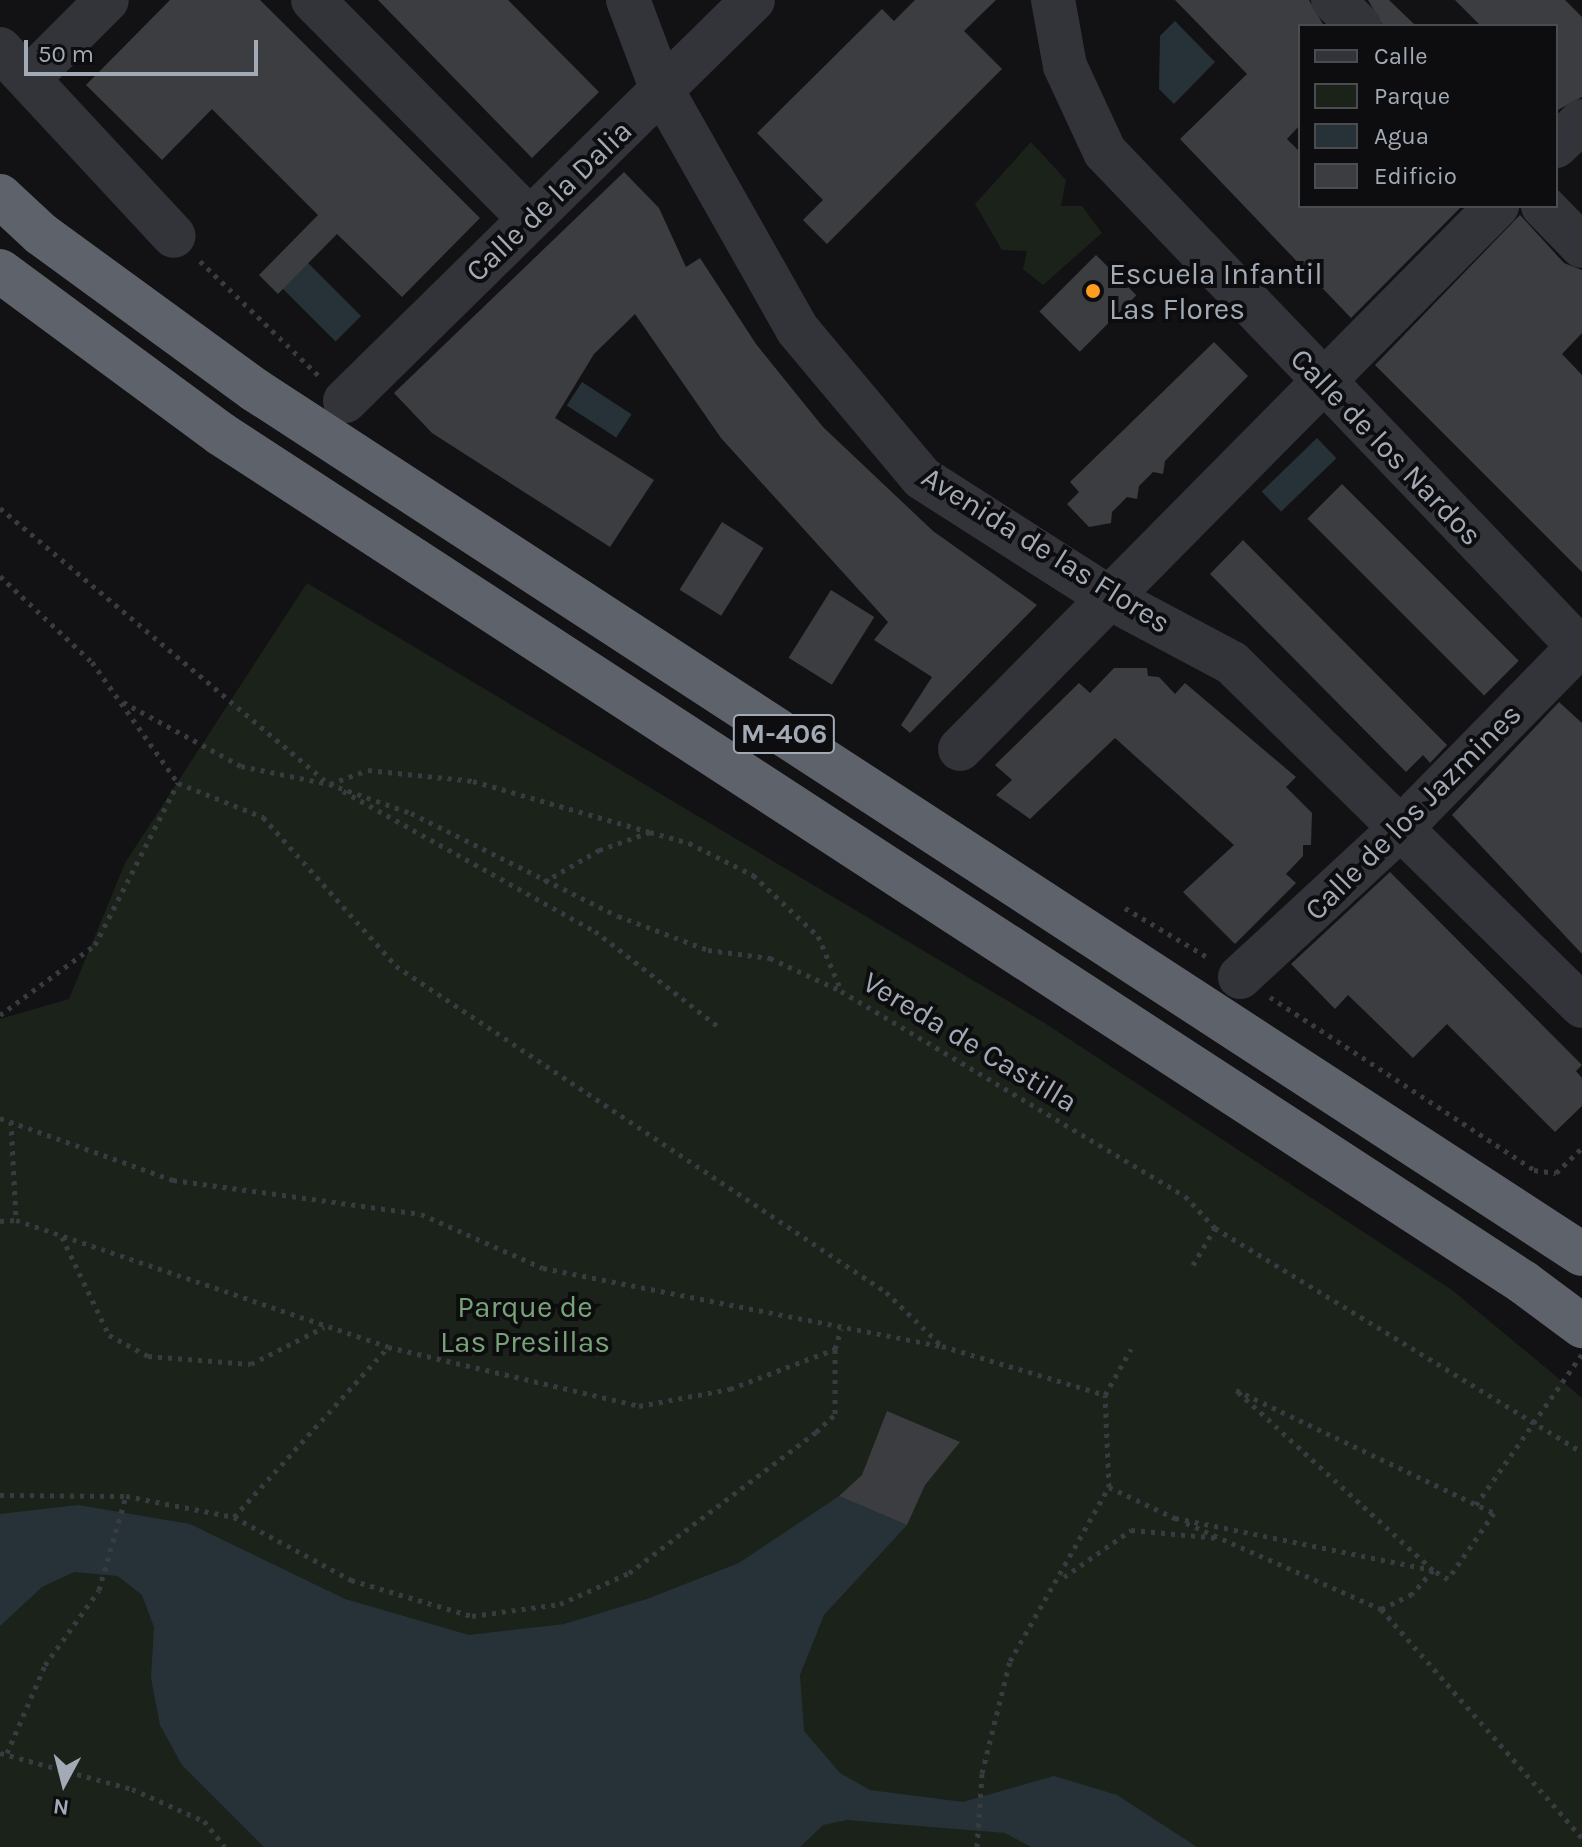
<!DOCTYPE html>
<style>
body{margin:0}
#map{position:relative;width:1582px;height:1847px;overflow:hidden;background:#121214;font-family:Karla,sans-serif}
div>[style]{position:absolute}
.green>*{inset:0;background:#1a221a}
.water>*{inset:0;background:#273238;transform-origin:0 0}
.building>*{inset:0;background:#3c3d41;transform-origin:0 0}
.path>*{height:5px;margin-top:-2.5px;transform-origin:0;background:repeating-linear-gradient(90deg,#383b40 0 4px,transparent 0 10px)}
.minor>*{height:44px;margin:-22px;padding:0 22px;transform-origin:22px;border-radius:22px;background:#323439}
.highway>*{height:44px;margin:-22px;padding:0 22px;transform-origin:22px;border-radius:22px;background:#5e626a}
.path-bridge>*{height:5px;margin-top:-2.5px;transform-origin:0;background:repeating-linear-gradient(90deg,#383b40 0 4px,transparent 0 10px)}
.dots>*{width:22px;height:22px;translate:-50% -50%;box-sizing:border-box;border:4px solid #0d0d0f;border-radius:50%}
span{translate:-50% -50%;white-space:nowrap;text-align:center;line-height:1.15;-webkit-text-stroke:8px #0d0d0f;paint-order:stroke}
.shield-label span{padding:2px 6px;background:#0d0d0f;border:2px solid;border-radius:6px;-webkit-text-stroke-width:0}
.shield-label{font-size:28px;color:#a2aab5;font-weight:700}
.street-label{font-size:30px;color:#a2aab5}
.poi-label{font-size:30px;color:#a2aab5}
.left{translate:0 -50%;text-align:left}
.park-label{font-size:30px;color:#78a277}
.legend{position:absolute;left:1298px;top:24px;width:260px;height:184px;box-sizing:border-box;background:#0d0d0f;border:2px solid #494c51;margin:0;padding:10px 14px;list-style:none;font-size:24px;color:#a2aab5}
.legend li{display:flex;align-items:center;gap:16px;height:40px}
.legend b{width:40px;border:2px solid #494c51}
.north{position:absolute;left:24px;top:1743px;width:80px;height:80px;-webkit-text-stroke:6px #0d0d0f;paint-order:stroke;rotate:187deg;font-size:22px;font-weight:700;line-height:32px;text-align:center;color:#a2aab5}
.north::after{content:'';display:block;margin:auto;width:28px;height:36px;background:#a2aab5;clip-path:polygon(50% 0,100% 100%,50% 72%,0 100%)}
.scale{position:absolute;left:24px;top:40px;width:234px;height:36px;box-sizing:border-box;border:4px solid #a2aab5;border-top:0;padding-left:10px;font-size:24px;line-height:28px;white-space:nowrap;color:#a2aab5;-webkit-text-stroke:6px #0d0d0f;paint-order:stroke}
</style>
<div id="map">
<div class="green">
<i style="clip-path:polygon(1031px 142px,1066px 180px,1061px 206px,1082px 206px,1102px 233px,1043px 285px,1023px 269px,1027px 251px,1002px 250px,975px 204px)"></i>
<i style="clip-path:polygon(307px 583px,1043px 1022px,1452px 1290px,1582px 1398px,1582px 1847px,0 1847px,0 1019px,69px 999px,125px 863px)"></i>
</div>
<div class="water">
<i style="clip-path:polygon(1175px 21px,1215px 62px,1174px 104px,1159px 89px,1160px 36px)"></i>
<i style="left:308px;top:263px;width:75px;height:36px;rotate:45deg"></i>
<i style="left:582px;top:382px;width:59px;height:28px;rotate:33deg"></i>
<i style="left:1317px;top:438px;width:28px;height:77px;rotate:46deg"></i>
<i style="clip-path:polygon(839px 1496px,907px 1525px,824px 1615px,800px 1675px,804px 1731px,840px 1773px,870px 1790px,963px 1802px,1054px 1776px,1117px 1795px,1197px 1847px,1031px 1847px,1005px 1833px,847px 1820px,823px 1825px,800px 1847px,264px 1847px,182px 1765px,160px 1725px,151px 1678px,154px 1627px,142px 1595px,118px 1576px,74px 1572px,42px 1587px,0 1626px,0 1514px,78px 1505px,190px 1524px,345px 1599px,469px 1635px,564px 1624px,647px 1599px,739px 1563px)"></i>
</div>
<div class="building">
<i style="clip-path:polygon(170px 0,260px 0,480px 218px,402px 297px,337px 234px,278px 294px,259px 275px,318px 215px,212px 109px,162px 160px,86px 85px)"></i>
<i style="clip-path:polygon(378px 0,508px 0,599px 92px,532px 158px)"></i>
<i style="clip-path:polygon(915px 0,996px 0,964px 31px,1002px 69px,827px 244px,803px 220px,823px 200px,757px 133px,882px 9px,894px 21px)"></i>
<i style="clip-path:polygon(1175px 0,1309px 0,1324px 26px,1300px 26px,1300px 125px,1287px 139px,1300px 152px,1300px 206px,1462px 206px,1351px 318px,1180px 139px,1247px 74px)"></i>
<i style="clip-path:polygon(1368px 0,1389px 0,1416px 26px,1383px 26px)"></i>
<i style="clip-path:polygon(1455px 0,1565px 0,1582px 17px,1582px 97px,1556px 111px,1556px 26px,1481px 26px)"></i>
<i style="clip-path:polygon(624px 172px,659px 208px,686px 267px,700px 258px,756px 344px,823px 427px,933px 531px,1037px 605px,910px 733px,901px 725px,932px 677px,874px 640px,888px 622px,721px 438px,635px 314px,594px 354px,555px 418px,654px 480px,610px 547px,432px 433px,394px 393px)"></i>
<i style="clip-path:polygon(1520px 215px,1564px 263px,1582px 270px,1582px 333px,1562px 354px,1582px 375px,1582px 572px,1375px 365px)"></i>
<i style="left:1096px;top:255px;width:57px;height:80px;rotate:45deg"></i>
<i style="clip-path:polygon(1214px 342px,1248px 376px,1165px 461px,1163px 474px,1153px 472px,1139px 486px,1137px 499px,1127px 497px,1112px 512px,1111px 523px,1089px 527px,1067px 504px,1079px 492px,1070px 482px)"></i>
<i style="left:1342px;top:484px;width:250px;height:49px;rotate:45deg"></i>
<i style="left:722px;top:522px;width:49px;height:80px;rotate:32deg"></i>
<i style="clip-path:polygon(1243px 540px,1447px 745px,1430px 763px,1423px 755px,1406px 772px,1210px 574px)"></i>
<i style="left:831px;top:590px;width:51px;height:80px;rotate:32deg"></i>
<i style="clip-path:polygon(1114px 668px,1147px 668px,1148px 676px,1159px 677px,1175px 694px,1185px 683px,1296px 777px,1286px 787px,1312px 813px,1311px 845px,1303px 845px,1303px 856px,1286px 874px,1296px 883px,1235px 944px,1183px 892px,1234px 845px,1115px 738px,1030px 819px,996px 795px,1012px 780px,995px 765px,1079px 683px,1090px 693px)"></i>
<i style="clip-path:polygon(1559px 702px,1582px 723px,1582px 954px,1452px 815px)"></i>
<i style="clip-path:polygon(1390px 872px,1582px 1065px,1576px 1071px,1582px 1078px,1582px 1106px,1555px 1132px,1447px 1024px,1413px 1058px,1348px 995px,1335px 1009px,1291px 964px)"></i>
<i style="clip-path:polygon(887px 1411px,960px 1442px,925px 1485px,907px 1525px,839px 1496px,862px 1475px)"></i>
</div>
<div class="path">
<i style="left:200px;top:261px;width:167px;rotate:44deg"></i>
<i style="left:0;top:508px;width:427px;rotate:40deg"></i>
<i style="left:0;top:576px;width:126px;rotate:43.1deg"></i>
<i style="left:92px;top:662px;width:148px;rotate:54.6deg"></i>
<i style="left:178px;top:783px;width:92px;rotate:21.8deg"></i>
<i style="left:263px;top:817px;width:200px;rotate:48.2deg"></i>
<i style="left:396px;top:966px;width:589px;rotate:33.64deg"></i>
<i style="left:886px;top:1292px;width:78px;rotate:44deg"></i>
<i style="left:123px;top:702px;width:134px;rotate:28.5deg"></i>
<i style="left:241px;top:766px;width:90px;rotate:11.6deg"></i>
<i style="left:329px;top:784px;width:87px;rotate:19.5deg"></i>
<i style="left:411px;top:813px;width:231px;rotate:26.5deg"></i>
<i style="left:618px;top:916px;width:96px;rotate:20.7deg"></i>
<i style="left:708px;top:950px;width:63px;rotate:7.4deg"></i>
<i style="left:770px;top:958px;width:78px;rotate:24.9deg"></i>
<i style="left:841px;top:991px;width:400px;rotate:30.8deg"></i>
<i style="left:1185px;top:1196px;width:44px;rotate:46.8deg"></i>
<i style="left:1215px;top:1228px;width:430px;rotate:31.4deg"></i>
<i style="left:330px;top:784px;width:40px;rotate:-20.2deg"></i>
<i style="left:368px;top:770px;width:106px;rotate:6deg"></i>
<i style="left:473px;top:781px;width:184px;rotate:16.1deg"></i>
<i style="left:343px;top:791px;width:288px;rotate:29.1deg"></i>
<i style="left:595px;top:931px;width:158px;rotate:37.8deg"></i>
<i style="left:544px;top:882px;width:64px;rotate:-30.2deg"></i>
<i style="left:599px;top:850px;width:54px;rotate:-19.4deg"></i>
<i style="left:650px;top:832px;width:41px;rotate:15.8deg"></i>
<i style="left:689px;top:843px;width:72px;rotate:26.6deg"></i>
<i style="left:753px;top:875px;width:89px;rotate:43.2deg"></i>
<i style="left:818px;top:936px;width:59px;rotate:66.9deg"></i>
<i style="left:1125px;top:908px;width:98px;rotate:30.8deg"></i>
<i style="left:1270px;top:997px;width:316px;rotate:33.2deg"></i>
<i style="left:1534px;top:1170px;width:22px;rotate:8deg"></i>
<i style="left:1556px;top:1173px;width:36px;rotate:-44deg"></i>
<i style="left:0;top:1015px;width:118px;rotate:-36.4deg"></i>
<i style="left:95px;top:945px;width:182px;rotate:-62.9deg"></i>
<i style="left:0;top:1118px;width:184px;rotate:19.7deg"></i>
<i style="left:173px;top:1180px;width:250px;rotate:7.8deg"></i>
<i style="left:421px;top:1214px;width:133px;rotate:23.9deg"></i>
<i style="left:543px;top:1268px;width:407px;rotate:11.1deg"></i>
<i style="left:942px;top:1346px;width:170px;rotate:16.7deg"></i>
<i style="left:11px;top:1121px;width:99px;rotate:87.1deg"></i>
<i style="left:0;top:1221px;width:16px;rotate:-4deg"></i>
<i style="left:16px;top:1220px;width:393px;rotate:18.8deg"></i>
<i style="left:62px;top:1237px;width:109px;rotate:64.4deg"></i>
<i style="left:109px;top:1335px;width:44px;rotate:28.3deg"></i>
<i style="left:148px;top:1356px;width:103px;rotate:4.4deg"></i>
<i style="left:251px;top:1364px;width:82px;rotate:-26.9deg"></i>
<i style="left:1193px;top:1265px;width:43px;rotate:-59.3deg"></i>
<i style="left:1109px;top:1487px;width:75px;rotate:25.2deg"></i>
<i style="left:0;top:1495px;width:126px;rotate:0.5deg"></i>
<i style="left:126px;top:1496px;width:110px;rotate:11deg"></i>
<i style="left:234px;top:1517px;width:229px;rotate:-47.8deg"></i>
<i style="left:388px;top:1347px;width:258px;rotate:13.2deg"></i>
<i style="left:639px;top:1406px;width:93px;rotate:-10.6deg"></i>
<i style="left:730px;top:1389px;width:112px;rotate:-20.9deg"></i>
<i style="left:835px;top:1349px;width:21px;rotate:-73deg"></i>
<i style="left:234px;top:1517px;width:133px;rotate:28.3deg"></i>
<i style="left:351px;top:1580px;width:126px;rotate:16.6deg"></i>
<i style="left:472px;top:1616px;width:89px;rotate:-7.8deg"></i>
<i style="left:560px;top:1604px;width:76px;rotate:-24.2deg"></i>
<i style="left:629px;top:1573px;width:234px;rotate:-37deg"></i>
<i style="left:816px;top:1432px;width:26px;rotate:-43deg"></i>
<i style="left:835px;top:1414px;width:65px;rotate:-90deg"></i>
<i style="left:1175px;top:1518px;width:263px;rotate:11.4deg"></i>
<i style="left:1433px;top:1570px;width:267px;rotate:-137.6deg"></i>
<i style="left:1236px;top:1390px;width:286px;rotate:25.5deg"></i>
<i style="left:1494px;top:1513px;width:80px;rotate:124.9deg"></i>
<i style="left:1448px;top:1579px;width:17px;rotate:-149deg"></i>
<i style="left:1433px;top:1570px;width:32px;rotate:131deg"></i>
<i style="left:1412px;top:1594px;width:34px;rotate:154deg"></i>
<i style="left:1186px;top:1523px;width:213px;rotate:23.8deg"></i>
<i style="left:1381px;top:1609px;width:305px;rotate:48.7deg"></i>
<i style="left:1064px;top:1577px;width:82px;rotate:-35deg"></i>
<i style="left:1131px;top:1530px;width:88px;rotate:5.2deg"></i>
<i style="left:0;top:1753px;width:137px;rotate:15.3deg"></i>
<i style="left:132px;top:1789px;width:79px;rotate:24deg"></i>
<i style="left:204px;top:1821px;width:33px;rotate:51deg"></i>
<i style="left:7px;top:1753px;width:96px;rotate:-66.6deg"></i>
<i style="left:45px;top:1665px;width:92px;rotate:-54.2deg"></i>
<i style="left:99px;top:1590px;width:98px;rotate:-74deg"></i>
<i style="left:977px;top:1847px;width:74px;rotate:-86.1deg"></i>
<i style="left:982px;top:1773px;width:115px;rotate:-76deg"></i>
<i style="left:1010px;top:1661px;width:200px;rotate:-60.4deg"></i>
<i style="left:1109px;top:1487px;width:92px;rotate:-92.5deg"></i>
<i style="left:1105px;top:1395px;width:53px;rotate:-60.5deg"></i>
</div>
<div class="minor">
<i style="left:313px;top:0;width:308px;rotate:45.3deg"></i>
<i style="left:628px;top:0;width:96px;rotate:69.3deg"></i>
<i style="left:662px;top:90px;width:274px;rotate:60.5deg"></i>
<i style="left:797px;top:329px;width:194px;rotate:50deg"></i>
<i style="left:922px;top:478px;width:221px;rotate:32.6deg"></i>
<i style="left:1108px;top:597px;width:140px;rotate:28deg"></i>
<i style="left:1232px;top:663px;width:490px;rotate:44.4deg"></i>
<i style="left:1053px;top:0;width:67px;rotate:79.7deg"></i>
<i style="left:1065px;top:66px;width:95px;rotate:65.1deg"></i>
<i style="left:1105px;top:152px;width:690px;rotate:46.23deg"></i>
<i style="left:1333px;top:0;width:37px;rotate:45deg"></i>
<i style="left:0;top:49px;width:255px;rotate:47.1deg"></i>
<i style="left:29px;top:78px;width:110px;rotate:-45deg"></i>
<i style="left:1556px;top:146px;width:36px;rotate:-44deg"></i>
<i style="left:1543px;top:206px;width:56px;rotate:45.7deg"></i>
<i style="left:345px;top:401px;width:572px;rotate:-44.5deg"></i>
<i style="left:960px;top:749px;width:764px;rotate:-45.32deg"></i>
<i style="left:1240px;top:977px;width:221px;rotate:-42.8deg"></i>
<i style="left:1402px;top:827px;width:257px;rotate:-45.6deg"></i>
</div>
<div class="highway">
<i style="left:0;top:196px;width:56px;rotate:42.8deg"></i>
<i style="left:41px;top:234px;width:265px;rotate:36.1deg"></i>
<i style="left:255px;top:390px;width:1583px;rotate:33.07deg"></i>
<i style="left:0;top:271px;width:275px;rotate:36.4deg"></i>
<i style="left:221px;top:434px;width:1554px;rotate:33.08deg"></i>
<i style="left:1523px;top:1282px;width:74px;rotate:36.7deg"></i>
</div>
<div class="path-bridge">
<i style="left:1476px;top:1505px;width:184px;rotate:-54.9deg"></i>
</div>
<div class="dots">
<i style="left:1093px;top:291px;background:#ff9e1e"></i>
</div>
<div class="shield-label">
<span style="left:784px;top:734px">M-406</span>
</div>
<div class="street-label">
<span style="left:549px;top:201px;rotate:-44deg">Calle de la Dalia</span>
<span style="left:1386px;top:447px;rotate:46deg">Calle de los Nardos</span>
<span style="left:1046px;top:550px;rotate:32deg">Avenida de las Flores</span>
<span style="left:1413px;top:812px;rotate:-45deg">Calle de los Jazmines</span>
<span style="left:970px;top:1042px;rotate:31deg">Vereda de Castilla</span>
</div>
<div class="poi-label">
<span class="left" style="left:1109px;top:291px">Escuela Infantil<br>Las Flores</span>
</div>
<div class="park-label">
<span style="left:525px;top:1324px">Parque de<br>Las Presillas</span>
</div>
<ul class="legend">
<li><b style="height:10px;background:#323439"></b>Calle</li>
<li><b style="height:22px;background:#1a221a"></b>Parque</li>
<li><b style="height:22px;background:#273238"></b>Agua</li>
<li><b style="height:22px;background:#3c3d41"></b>Edificio</li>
</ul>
<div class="north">N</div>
<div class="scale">50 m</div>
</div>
